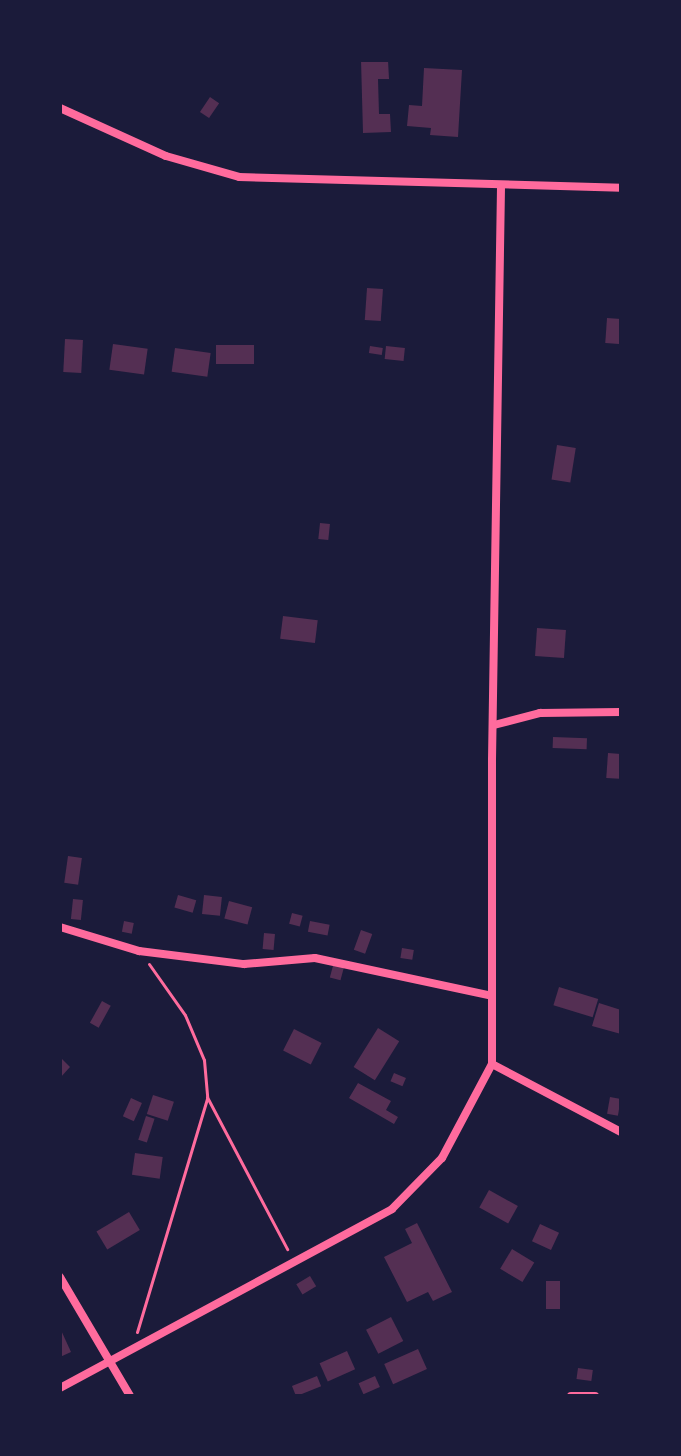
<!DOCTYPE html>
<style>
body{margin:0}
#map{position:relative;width:681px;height:1456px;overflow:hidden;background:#1b1b3a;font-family:Quicksand,sans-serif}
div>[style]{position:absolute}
.building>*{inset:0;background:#542f53;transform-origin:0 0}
.path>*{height:3px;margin:-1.5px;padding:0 1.5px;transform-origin:1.5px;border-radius:1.5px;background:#ff6b9d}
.minor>*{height:8px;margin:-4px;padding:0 4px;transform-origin:4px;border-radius:4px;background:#ff6b9d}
span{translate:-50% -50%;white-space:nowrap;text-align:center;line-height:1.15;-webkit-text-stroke:6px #1b1b3a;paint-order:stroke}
.frame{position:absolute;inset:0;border:62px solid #1b1b3a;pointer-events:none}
</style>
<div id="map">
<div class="building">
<i style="clip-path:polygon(361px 60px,388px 60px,389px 79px,378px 79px,379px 114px,390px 114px,391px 132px,363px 133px)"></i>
<i style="clip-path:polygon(424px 68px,462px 70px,458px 137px,430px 135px,431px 128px,407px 126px,409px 105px,422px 106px)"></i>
<i style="left:210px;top:97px;width:11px;height:18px;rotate:34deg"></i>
<i style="left:367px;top:288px;width:16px;height:32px;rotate:4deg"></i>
<i style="left:607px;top:318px;width:14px;height:25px;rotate:4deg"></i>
<i style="left:65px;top:339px;width:18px;height:33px;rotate:3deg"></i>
<i style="left:113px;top:344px;width:35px;height:26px;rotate:8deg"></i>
<i style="left:254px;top:345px;width:19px;height:38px;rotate:90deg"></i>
<i style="left:370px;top:346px;width:13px;height:7px;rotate:9deg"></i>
<i style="left:386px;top:346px;width:19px;height:13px;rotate:6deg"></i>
<i style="left:175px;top:348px;width:36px;height:24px;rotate:8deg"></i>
<i style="left:557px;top:445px;width:19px;height:35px;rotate:9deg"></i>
<i style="left:320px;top:523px;width:10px;height:16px;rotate:6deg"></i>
<i style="left:283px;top:616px;width:35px;height:23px;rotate:7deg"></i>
<i style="left:537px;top:628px;width:29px;height:28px;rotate:4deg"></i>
<i style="left:553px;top:737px;width:34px;height:11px;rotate:2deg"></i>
<i style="left:608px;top:753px;width:13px;height:25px;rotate:4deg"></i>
<i style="left:68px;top:856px;width:14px;height:27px;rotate:8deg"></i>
<i style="left:178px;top:895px;width:19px;height:13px;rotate:16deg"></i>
<i style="left:204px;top:895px;width:18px;height:19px;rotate:6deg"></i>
<i style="left:73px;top:899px;width:10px;height:20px;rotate:6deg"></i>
<i style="left:229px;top:901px;width:24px;height:18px;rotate:15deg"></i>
<i style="left:292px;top:913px;width:11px;height:11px;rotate:15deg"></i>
<i style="left:124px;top:921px;width:10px;height:11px;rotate:11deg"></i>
<i style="left:310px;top:921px;width:20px;height:11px;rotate:11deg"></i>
<i style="left:361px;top:930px;width:12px;height:21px;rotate:20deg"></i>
<i style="left:264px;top:933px;width:11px;height:16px;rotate:5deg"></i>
<i style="left:402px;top:948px;width:12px;height:10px;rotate:9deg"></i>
<i style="left:334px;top:962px;width:11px;height:16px;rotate:15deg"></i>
<i style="left:559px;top:987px;width:41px;height:19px;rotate:17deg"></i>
<i style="left:102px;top:1001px;width:10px;height:25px;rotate:29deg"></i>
<i style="clip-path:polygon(599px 1003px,621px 1010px,621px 1034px,592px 1026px)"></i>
<i style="left:378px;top:1028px;width:25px;height:46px;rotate:32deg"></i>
<i style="left:294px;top:1029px;width:31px;height:24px;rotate:27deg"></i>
<i style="clip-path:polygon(60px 1057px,70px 1067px,60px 1078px)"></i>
<i style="left:394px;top:1073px;width:13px;height:9px;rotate:23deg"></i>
<i style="clip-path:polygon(358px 1083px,391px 1101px,386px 1110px,398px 1117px,394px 1124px,349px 1098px)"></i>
<i style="left:153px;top:1095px;width:22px;height:20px;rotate:18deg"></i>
<i style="left:610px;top:1097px;width:11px;height:17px;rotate:10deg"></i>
<i style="left:131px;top:1098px;width:12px;height:20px;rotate:24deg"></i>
<i style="left:146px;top:1116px;width:9px;height:25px;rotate:18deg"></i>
<i style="left:135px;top:1153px;width:28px;height:22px;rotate:8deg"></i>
<i style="left:489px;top:1190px;width:33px;height:20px;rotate:29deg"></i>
<i style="left:129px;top:1212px;width:21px;height:38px;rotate:59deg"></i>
<i style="clip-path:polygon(417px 1223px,452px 1292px,433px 1301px,428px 1292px,407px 1302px,384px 1257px,412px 1243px,405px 1229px)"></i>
<i style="left:540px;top:1224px;width:21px;height:19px;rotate:25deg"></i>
<i style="left:512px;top:1249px;width:26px;height:23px;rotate:31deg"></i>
<i style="left:310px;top:1276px;width:12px;height:16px;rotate:59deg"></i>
<i style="left:546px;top:1281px;width:14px;height:28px"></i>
<i style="left:391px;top:1317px;width:27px;height:28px;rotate:63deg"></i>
<i style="clip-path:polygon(60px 1328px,71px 1352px,60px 1357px)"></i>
<i style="left:418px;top:1349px;width:22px;height:37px;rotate:66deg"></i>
<i style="left:347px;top:1351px;width:20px;height:30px;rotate:66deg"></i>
<i style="left:578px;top:1368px;width:15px;height:11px;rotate:8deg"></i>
<i style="left:317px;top:1376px;width:11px;height:27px;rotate:68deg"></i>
<i style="left:375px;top:1376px;width:12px;height:18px;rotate:66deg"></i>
</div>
<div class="path">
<i style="left:149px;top:964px;width:62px;rotate:54.8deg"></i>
<i style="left:185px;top:1015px;width:49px;rotate:67.1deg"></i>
<i style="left:204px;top:1060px;width:37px;rotate:85deg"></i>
<i style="left:207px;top:1097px;width:172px;rotate:62.2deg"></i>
<i style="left:137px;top:1332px;width:244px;rotate:-73.3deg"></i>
</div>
<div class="minor">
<i style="left:60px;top:108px;width:116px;rotate:24.4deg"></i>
<i style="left:166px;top:156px;width:76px;rotate:16deg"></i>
<i style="left:239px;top:177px;width:382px;rotate:1.6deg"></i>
<i style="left:494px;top:725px;width:48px;rotate:-14.6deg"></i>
<i style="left:540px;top:713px;width:81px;rotate:-0.7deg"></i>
<i style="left:60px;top:927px;width:83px;rotate:16.9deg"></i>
<i style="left:139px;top:951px;width:106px;rotate:7.1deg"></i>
<i style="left:244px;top:964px;width:71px;rotate:-4.8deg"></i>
<i style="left:315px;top:958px;width:181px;rotate:12.1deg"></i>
<i style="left:492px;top:1064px;width:146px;rotate:27.8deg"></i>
<i style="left:60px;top:1277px;width:138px;rotate:59.5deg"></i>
<i style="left:60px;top:1388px;width:377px;rotate:-28.3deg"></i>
<i style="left:392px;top:1209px;width:71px;rotate:-45.6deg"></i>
<i style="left:442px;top:1158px;width:106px;rotate:-62deg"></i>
<i style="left:492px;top:1064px;width:304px;rotate:-90deg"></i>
<i style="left:492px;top:760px;width:573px;rotate:-89.1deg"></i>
<i style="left:571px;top:1396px;width:24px"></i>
</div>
<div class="frame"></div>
</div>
